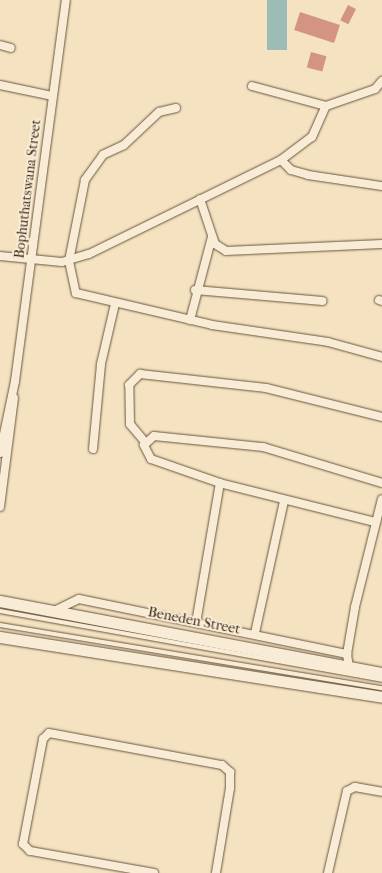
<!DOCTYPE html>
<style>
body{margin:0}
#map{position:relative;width:382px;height:873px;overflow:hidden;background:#f4e2c0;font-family:"IM FELL French Canon",serif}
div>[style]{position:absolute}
.water>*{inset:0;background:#9cbdb6;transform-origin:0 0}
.building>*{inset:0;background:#d39484;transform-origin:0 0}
.roads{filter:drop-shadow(0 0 1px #69553e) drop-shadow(0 0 1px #69553e)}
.service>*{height:4px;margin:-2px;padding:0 2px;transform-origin:2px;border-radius:2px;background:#f8ecd6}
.minor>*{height:8px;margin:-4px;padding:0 4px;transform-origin:4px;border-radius:4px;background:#f8ecd6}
.secondary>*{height:11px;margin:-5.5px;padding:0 5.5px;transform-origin:5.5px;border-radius:5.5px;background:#f8ecd6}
span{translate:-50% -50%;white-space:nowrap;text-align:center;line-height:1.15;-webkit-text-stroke:4px #f8ecd6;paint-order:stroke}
.street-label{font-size:14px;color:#3b2613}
</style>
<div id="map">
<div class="water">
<i style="left:267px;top:0;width:20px;height:50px"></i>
</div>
<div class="building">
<i style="left:348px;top:5px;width:9px;height:17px;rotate:27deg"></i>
<i style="left:300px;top:12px;width:42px;height:19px;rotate:18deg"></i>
<i style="left:311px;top:52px;width:16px;height:16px;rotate:15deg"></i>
</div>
<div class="roads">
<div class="service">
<i style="left:0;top:611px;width:388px;rotate:10.2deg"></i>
<i style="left:0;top:625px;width:387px;rotate:9.4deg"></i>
</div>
<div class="minor">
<i style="left:0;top:45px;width:11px;rotate:15deg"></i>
<i style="left:0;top:85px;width:53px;rotate:11.9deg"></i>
<i style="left:252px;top:86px;width:77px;rotate:15.1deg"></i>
<i style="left:176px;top:108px;width:17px;rotate:167deg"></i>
<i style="left:159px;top:112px;width:48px;rotate:136.7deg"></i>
<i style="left:124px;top:145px;width:23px;rotate:155deg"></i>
<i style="left:103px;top:155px;width:31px;rotate:126deg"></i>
<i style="left:85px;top:180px;width:83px;rotate:101.2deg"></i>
<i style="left:69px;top:261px;width:33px;rotate:78deg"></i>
<i style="left:76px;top:293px;width:140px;rotate:13.2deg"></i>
<i style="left:212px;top:325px;width:117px;rotate:8.3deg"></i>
<i style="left:328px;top:342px;width:56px;rotate:15.5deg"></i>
<i style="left:281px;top:160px;width:14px;rotate:45deg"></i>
<i style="left:291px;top:170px;width:18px;rotate:16deg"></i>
<i style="left:308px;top:175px;width:75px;rotate:8.5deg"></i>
<i style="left:200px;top:199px;width:47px;rotate:71.6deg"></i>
<i style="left:215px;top:244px;width:13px;rotate:32deg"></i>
<i style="left:226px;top:251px;width:156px;rotate:-2.6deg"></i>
<i style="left:0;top:256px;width:62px;rotate:5.5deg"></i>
<i style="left:62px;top:262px;width:28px;rotate:-17deg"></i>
<i style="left:89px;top:254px;width:214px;rotate:-26.1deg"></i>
<i style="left:281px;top:160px;width:39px;rotate:-37deg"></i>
<i style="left:312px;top:137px;width:34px;rotate:-66deg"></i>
<i style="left:326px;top:106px;width:52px;rotate:-19.1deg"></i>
<i style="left:375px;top:89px;width:11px;rotate:-49deg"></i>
<i style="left:195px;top:290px;width:128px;rotate:4.9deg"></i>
<i style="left:379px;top:300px;width:3px;rotate:18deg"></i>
<i style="left:190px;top:320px;width:86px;rotate:-75.2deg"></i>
<i style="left:145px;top:442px;width:23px;rotate:-130deg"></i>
<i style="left:130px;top:424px;width:39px;rotate:-91deg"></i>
<i style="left:129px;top:385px;width:16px;rotate:-45deg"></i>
<i style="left:140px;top:374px;width:127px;rotate:6.3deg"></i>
<i style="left:266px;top:388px;width:120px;rotate:14deg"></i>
<i style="left:93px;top:449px;width:85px;rotate:-84.6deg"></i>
<i style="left:101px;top:364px;width:62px;rotate:-76.9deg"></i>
<i style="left:0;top:453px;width:74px;rotate:-78.2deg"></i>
<i style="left:15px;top:381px;width:384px;rotate:-82.4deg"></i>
<i style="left:0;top:507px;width:110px;rotate:-82.7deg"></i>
<i style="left:375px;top:522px;width:160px;rotate:-165.9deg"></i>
<i style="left:220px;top:483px;width:73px;rotate:-160.8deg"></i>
<i style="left:151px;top:459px;width:16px;rotate:-117deg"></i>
<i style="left:144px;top:445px;width:13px;rotate:-42deg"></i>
<i style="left:154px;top:436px;width:110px;rotate:5.8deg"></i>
<i style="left:263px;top:447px;width:124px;rotate:16.8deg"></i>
<i style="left:56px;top:610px;width:25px;rotate:-26deg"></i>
<i style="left:79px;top:599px;width:274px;rotate:11.6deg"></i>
<i style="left:196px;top:623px;width:142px;rotate:-80.3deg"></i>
<i style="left:255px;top:633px;width:135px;rotate:-77.6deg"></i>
<i style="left:349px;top:667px;width:13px;rotate:-99deg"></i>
<i style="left:347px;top:654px;width:48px;rotate:-80.3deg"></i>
<i style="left:355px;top:607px;width:111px;rotate:-76deg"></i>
<i style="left:154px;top:873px;width:126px;rotate:-169.9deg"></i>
<i style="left:30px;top:851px;width:10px;rotate:-135deg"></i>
<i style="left:23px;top:844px;width:107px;rotate:-79.2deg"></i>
<i style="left:43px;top:739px;width:8px;rotate:-45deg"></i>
<i style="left:49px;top:733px;width:176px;rotate:10.5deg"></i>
<i style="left:222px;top:765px;width:11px;rotate:41deg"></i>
<i style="left:230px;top:772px;width:16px;rotate:90deg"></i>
<i style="left:230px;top:788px;width:86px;rotate:99.4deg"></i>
<i style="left:328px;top:873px;width:84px;rotate:-77deg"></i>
<i style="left:347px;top:791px;width:9px;rotate:-27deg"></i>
<i style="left:355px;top:787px;width:27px;rotate:10deg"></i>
</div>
<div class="secondary">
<i style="left:0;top:601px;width:389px;rotate:10.7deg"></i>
<i style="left:0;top:637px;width:387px;rotate:8.9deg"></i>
</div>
</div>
<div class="street-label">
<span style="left:28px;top:189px;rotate:-83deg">Bophuthatswana Street</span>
<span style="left:194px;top:621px;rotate:11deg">Beneden Street</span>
</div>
</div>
